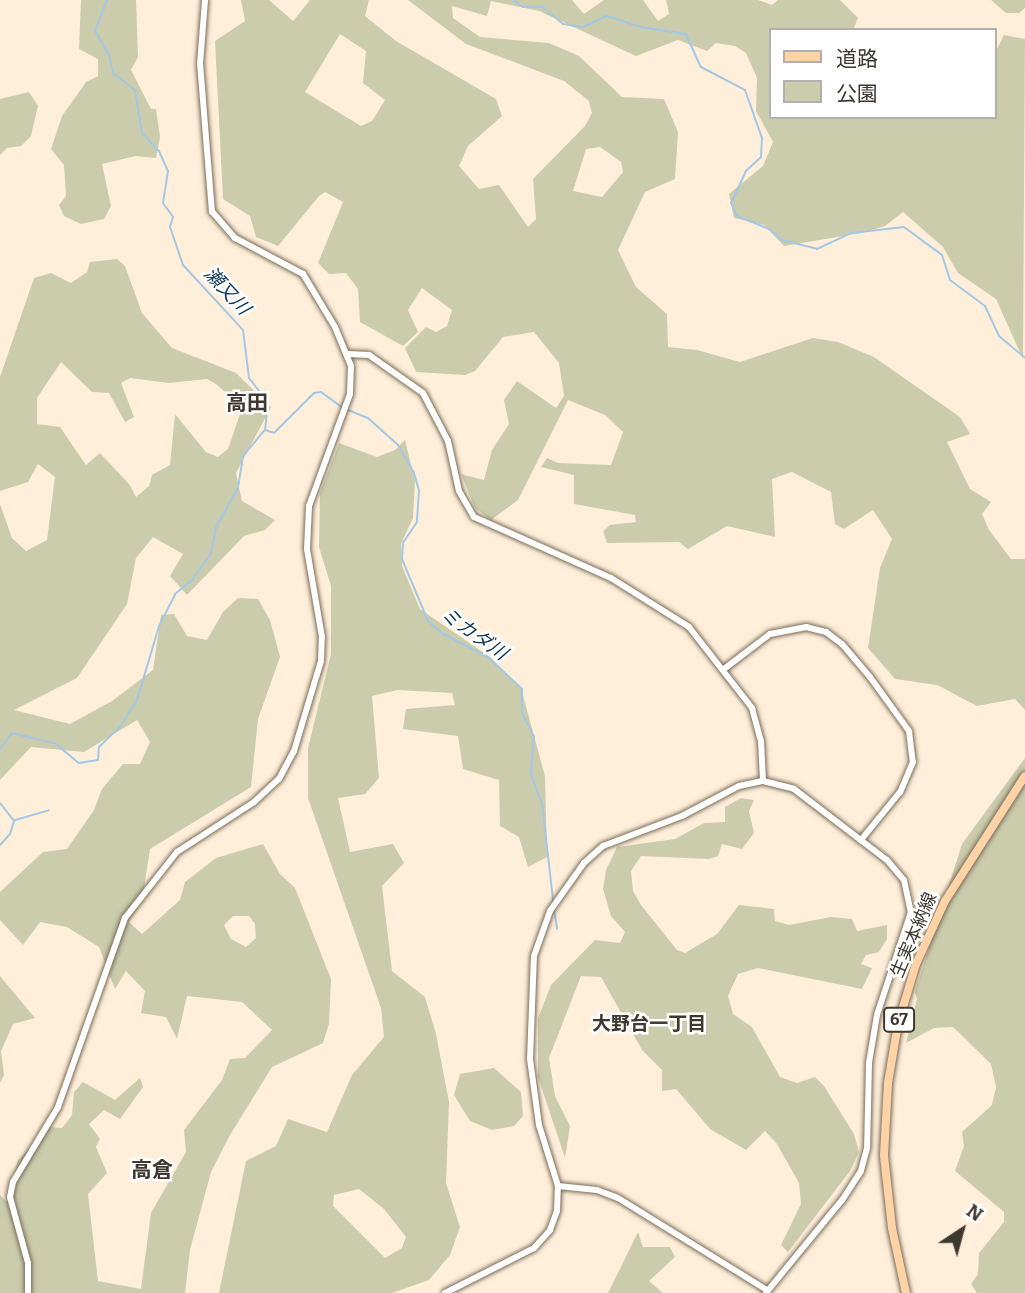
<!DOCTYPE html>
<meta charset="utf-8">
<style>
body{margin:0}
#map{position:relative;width:1025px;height:1293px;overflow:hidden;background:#ffefda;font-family:Bitter,"Noto Sans JP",serif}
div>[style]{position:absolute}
.green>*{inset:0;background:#caccac}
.stream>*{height:2px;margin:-1px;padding:0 1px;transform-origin:1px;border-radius:1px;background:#a3c7e4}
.roads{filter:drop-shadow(0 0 2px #7a6c5a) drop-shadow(0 0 2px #7a6c5a)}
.minor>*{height:6px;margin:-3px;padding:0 3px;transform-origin:3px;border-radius:3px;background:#fff}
.major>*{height:8px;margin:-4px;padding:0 4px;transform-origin:4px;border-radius:4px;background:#ffd3a6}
span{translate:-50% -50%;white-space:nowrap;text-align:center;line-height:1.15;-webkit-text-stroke:5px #fff;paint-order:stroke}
.shield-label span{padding:2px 5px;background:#fff;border:2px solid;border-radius:5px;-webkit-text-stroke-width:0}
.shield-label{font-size:16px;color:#3e3830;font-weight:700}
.street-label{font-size:18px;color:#3e3830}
.water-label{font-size:19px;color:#103b58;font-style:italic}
.neighbourhood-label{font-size:19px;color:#3e3830;font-weight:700}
.quarter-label{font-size:21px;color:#3e3830;font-weight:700}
.legend{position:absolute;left:769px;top:28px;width:228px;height:91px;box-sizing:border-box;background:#fff;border:2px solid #b2afac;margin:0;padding:9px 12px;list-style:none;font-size:21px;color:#3e3830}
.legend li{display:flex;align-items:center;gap:14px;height:35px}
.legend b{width:35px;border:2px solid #b2afac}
.north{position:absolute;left:927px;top:1195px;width:70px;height:70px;-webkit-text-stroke:5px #fff;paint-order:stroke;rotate:36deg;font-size:19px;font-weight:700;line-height:28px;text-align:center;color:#3e3830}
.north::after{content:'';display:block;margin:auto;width:24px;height:32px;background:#3e3830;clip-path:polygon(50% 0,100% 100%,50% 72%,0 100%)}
</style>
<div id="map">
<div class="green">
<i style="clip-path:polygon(81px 0,136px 0,138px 57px,131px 70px,151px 109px,156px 109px,160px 137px,156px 158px,136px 156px,102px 164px,111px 206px,104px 219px,81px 224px,64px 216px,59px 205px,66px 196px,64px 165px,51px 149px,62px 116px,86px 82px,98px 76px,98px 59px,79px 49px)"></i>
<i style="clip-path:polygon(evenodd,241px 0,269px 0,293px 21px,310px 0,369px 0,365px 16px,396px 41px,496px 99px,502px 116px,468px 146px,459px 166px,479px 189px,499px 185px,528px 227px,536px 219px,533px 179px,585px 126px,592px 113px,589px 101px,564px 81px,466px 44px,408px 0,572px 0,584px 14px,604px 0,643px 0,658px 21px,669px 14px,666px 0,758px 0,772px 5px,778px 0,840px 0,858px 18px,853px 30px,771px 30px,771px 117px,995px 117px,995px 53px,1004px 35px,1025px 39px,1023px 359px,996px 299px,958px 273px,943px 247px,903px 212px,885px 226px,861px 233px,784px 246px,764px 225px,734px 218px,729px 194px,763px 166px,773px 142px,756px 111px,757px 78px,746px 53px,735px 46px,716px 43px,707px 51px,678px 40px,636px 56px,539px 11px,491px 1px,487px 16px,452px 6px,453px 18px,480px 37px,549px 43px,579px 56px,622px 97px,664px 99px,678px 132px,675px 179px,645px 192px,618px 250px,636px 287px,667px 314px,668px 347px,697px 350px,740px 362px,813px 338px,838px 342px,874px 357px,960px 417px,970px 434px,947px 442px,970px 489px,991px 502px,982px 514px,989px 530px,1011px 559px,1025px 559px,1025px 710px,1015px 699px,977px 706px,937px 685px,895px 679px,868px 648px,880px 568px,892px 539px,873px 510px,844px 529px,835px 524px,831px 492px,792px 472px,772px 479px,775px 537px,727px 526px,688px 549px,679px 542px,607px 543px,603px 531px,610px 525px,636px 522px,635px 515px,574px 504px,574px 475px,541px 467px,547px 458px,558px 463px,611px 465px,623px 432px,605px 415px,568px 400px,518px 500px,491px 520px,475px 508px,461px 474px,484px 480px,492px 450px,509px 424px,504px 400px,517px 381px,556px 408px,564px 396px,559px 363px,534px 332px,503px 337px,475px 371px,465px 375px,416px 372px,405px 348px,426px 327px,436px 332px,447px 326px,452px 310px,422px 288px,408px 310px,418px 332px,403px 346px,360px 322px,358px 289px,346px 273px,329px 274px,318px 263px,343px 202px,325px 192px,319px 196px,278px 246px,256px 237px,250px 216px,223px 199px,215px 41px,245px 21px,241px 0,340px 34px,366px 51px,363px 83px,385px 100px,372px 121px,361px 126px,305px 92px,340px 34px,241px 0,600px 147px,621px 162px,623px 172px,602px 197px,573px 191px,586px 149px,600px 147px)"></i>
<i style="clip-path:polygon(991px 0,1025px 0,1025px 8px,1019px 13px,1006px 13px)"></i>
<i style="clip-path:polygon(29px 92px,38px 106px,31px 136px,21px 146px,7px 148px,0 155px,0 99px)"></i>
<i style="clip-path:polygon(evenodd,117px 259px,125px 266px,142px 313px,172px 348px,236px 373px,271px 407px,236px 473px,242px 501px,275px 520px,265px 530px,244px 536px,187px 595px,170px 576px,183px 554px,153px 537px,136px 558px,127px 604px,77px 678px,14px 710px,70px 724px,112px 701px,153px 670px,161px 615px,174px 614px,187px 636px,207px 640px,223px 612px,238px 598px,258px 599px,270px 620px,280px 657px,258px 719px,251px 787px,150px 849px,142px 901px,129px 922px,142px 934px,180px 900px,185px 882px,216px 858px,263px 844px,280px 874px,295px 888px,331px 979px,329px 1024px,323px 1043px,272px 1067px,230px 1135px,211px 1172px,190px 1250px,185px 1293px,0 1293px,0 1195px,7px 1202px,18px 1160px,50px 1127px,62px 1128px,72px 1115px,74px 1092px,83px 1082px,115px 1100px,140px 1078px,143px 1087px,120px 1119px,104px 1110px,89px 1124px,100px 1139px,96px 1147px,107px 1173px,88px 1194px,98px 1281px,141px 1289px,151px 1213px,186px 1152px,184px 1130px,222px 1080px,230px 1059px,245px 1058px,272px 1030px,242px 1002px,187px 996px,177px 1039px,166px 1017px,141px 1013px,145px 991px,126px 971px,115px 989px,99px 947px,67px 927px,40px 922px,23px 945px,0 920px,0 892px,43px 852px,67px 849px,94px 810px,102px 789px,123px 764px,140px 764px,150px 742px,137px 720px,84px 752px,31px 747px,0 780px,0 504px,12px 538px,26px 551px,47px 540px,55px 477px,38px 464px,28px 482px,0 491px,0 377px,34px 278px,51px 273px,71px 283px,87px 272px,90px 262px,117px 259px,61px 362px,92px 392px,109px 393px,125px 422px,134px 417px,121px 383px,130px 378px,169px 383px,207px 379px,216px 384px,235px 401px,240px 414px,228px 449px,218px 457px,206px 452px,175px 414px,170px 465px,152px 475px,149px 486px,136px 497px,130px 485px,100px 453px,86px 465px,60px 427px,37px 424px,37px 398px,61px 362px,117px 259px,233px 916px,249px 916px,255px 924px,256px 938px,246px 947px,231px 939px,224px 925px,233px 916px)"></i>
<i style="clip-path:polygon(evenodd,405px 440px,415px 481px,413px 518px,401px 544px,402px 566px,420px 609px,490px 657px,521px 688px,545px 776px,547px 857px,528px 867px,519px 837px,500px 826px,499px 780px,463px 769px,458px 736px,403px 729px,406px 709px,455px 705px,452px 693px,397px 690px,372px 696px,379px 778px,365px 794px,338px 798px,350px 852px,393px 844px,404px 863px,382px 886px,392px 971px,425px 997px,436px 1034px,449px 1102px,446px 1183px,460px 1227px,450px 1255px,429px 1280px,392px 1293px,219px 1293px,246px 1161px,276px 1146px,288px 1119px,327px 1132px,352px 1075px,384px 1037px,381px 1008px,308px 798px,308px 748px,331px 654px,331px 586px,319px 547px,320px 493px,339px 443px,377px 457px,395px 450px,405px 440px,359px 1189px,384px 1209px,406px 1237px,402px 1248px,385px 1258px,333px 1206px,334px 1195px,359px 1189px)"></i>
<i style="clip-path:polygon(1025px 758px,1025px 1293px,977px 1293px,971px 1284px,978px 1274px,979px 1253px,1004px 1222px,1004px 1212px,955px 1171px,964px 1146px,962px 1132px,992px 1105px,996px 1087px,991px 1064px,953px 1027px,934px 1028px,906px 1043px,917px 999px,915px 992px,962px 844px)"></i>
<i style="clip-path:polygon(741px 798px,754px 800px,749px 811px,754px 833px,742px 849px,722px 844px,718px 856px,709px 859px,641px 856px,631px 871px,633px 891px,641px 905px,677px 950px,685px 953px,717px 934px,739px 905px,774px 909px,775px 921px,789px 925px,831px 917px,852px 919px,857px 931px,887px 925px,887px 939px,879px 952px,866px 955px,861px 964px,872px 968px,862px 989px,758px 968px,738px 974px,728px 996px,733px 1014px,752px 1027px,780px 1077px,797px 1083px,815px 1077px,824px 1086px,854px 1134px,859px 1152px,850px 1171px,788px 1252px,781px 1245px,801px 1204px,799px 1183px,777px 1144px,765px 1131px,746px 1150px,710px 1129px,676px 1089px,662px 1091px,662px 1070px,642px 1050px,601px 977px,581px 976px,549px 1058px,555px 1096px,570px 1126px,565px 1158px,538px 1077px,538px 1018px,551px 985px,595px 940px,620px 943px,625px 932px,611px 916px,603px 889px,606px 870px,617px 847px,675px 839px,704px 823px,725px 822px,725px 807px)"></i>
<i style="clip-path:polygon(0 976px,35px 1018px,13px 1024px,1px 1051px,4px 1075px,0 1083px)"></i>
<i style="clip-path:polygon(494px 1068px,521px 1092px,523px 1116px,514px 1126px,492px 1130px,470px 1121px,454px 1095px,460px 1074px)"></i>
<i style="clip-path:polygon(638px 1232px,643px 1247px,670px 1247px,675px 1257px,649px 1281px,663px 1293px,608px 1293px)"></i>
</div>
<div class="stream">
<i style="left:107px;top:0;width:33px;rotate:111deg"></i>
<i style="left:95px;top:31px;width:27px;rotate:59deg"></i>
<i style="left:109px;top:54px;width:19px;rotate:78deg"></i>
<i style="left:113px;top:73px;width:28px;rotate:38deg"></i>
<i style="left:135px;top:90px;width:44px;rotate:80.8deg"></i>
<i style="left:142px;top:133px;width:25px;rotate:47deg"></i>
<i style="left:159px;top:151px;width:22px;rotate:66deg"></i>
<i style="left:168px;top:171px;width:32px;rotate:99deg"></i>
<i style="left:163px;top:203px;width:17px;rotate:54deg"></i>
<i style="left:173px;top:217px;width:10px;rotate:107deg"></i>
<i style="left:170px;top:227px;width:40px;rotate:71.1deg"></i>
<i style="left:183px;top:265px;width:88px;rotate:47.3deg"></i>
<i style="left:243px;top:330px;width:48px;rotate:82.9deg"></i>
<i style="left:249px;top:378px;width:31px;rotate:52deg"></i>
<i style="left:268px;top:402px;width:27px;rotate:96deg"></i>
<i style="left:513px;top:0;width:12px;rotate:35deg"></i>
<i style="left:523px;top:7px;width:19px"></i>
<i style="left:542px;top:7px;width:27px;rotate:39deg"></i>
<i style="left:563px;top:24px;width:20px;rotate:9deg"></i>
<i style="left:583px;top:27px;width:26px;rotate:-25deg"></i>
<i style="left:607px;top:16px;width:35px;rotate:18deg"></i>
<i style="left:640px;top:27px;width:47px;rotate:8.7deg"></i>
<i style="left:686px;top:34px;width:36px;rotate:66deg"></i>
<i style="left:701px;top:67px;width:50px;rotate:27.6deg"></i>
<i style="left:745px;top:90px;width:51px;rotate:70.5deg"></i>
<i style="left:762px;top:138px;width:19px;rotate:93deg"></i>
<i style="left:761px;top:157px;width:21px;rotate:137deg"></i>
<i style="left:746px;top:171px;width:35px;rotate:115deg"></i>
<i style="left:731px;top:203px;width:14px;rotate:65deg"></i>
<i style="left:737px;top:216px;width:35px;rotate:22deg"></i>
<i style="left:770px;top:229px;width:16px;rotate:43deg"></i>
<i style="left:782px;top:240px;width:36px;rotate:14deg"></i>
<i style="left:817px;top:249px;width:38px;rotate:-25deg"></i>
<i style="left:852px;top:233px;width:52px;rotate:-6.6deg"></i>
<i style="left:904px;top:227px;width:47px;rotate:36.4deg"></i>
<i style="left:942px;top:255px;width:26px;rotate:72deg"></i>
<i style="left:950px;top:280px;width:44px;rotate:36.6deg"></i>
<i style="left:985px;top:306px;width:33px;rotate:65deg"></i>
<i style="left:999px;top:336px;width:34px;rotate:40deg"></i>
<i style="left:348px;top:410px;width:22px;rotate:22deg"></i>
<i style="left:368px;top:418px;width:40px;rotate:42deg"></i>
<i style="left:398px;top:445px;width:32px;rotate:60deg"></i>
<i style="left:414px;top:473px;width:19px;rotate:74deg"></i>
<i style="left:419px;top:491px;width:31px;rotate:94deg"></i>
<i style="left:417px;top:522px;width:25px;rotate:124deg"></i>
<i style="left:403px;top:543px;width:16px;rotate:94deg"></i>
<i style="left:402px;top:559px;width:67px;rotate:67.2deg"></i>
<i style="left:428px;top:621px;width:18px;rotate:41deg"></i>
<i style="left:442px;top:633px;width:53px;rotate:28deg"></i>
<i style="left:489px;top:658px;width:45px;rotate:43.2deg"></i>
<i style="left:522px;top:689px;width:24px;rotate:90deg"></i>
<i style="left:522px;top:713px;width:27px;rotate:63deg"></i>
<i style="left:534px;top:737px;width:38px;rotate:95deg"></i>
<i style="left:531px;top:775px;width:30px;rotate:69deg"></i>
<i style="left:542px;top:803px;width:98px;rotate:83.5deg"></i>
<i style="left:265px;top:430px;width:9px;rotate:18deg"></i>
<i style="left:274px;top:433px;width:57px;rotate:-45deg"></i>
<i style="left:314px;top:393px;width:7px;rotate:-8deg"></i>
<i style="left:321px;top:392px;width:27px;rotate:36deg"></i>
<i style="left:0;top:749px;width:20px;rotate:-53deg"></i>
<i style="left:12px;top:733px;width:45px;rotate:14deg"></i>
<i style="left:56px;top:744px;width:30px;rotate:40deg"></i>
<i style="left:79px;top:763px;width:19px;rotate:-9deg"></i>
<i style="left:98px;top:760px;width:13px;rotate:-86deg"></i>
<i style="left:99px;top:747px;width:29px;rotate:-44deg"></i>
<i style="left:120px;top:727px;width:32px;rotate:-58deg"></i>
<i style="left:137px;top:700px;width:77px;rotate:-73.4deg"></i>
<i style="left:159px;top:626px;width:36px;rotate:-63deg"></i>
<i style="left:175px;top:594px;width:23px;rotate:-40deg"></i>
<i style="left:193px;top:579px;width:32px;rotate:-55deg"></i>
<i style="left:211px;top:553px;width:26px;rotate:-79deg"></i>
<i style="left:216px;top:527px;width:45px;rotate:-60.6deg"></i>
<i style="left:238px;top:488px;width:32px;rotate:-81deg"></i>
<i style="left:243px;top:456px;width:34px;rotate:-50deg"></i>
<i style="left:0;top:803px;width:23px;rotate:52deg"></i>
<i style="left:14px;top:821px;width:14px;rotate:107deg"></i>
<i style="left:10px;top:834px;width:15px;rotate:132deg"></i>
<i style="left:15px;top:820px;width:35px;rotate:-16deg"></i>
<i style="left:554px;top:909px;width:20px;rotate:81deg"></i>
</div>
<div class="roads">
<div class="minor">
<i style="left:348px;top:354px;width:21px;rotate:3deg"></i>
<i style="left:369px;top:355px;width:66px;rotate:35.1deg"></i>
<i style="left:423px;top:393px;width:54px;rotate:62.5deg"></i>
<i style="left:448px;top:441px;width:51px;rotate:77.6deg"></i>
<i style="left:459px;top:491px;width:30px;rotate:60deg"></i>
<i style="left:474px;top:517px;width:150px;rotate:24deg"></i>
<i style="left:611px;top:578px;width:92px;rotate:32.1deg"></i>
<i style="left:689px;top:627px;width:103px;rotate:52.1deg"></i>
<i style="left:752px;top:708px;width:34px;rotate:75deg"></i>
<i style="left:761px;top:741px;width:40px;rotate:87.1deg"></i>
<i style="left:724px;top:669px;width:58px;rotate:-37.3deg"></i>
<i style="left:770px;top:634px;width:37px;rotate:-11deg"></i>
<i style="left:806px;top:627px;width:21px;rotate:14deg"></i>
<i style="left:826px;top:632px;width:20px;rotate:37deg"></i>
<i style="left:842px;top:644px;width:43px;rotate:49.7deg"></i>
<i style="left:870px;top:677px;width:67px;rotate:54.2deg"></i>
<i style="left:909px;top:731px;width:31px;rotate:83deg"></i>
<i style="left:913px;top:762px;width:33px;rotate:113deg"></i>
<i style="left:900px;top:792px;width:62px;rotate:129.1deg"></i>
<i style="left:558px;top:1186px;width:39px;rotate:6deg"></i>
<i style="left:597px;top:1190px;width:22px;rotate:21deg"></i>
<i style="left:618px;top:1198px;width:175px;rotate:31.7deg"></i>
<i style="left:28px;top:1293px;width:30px;rotate:-90deg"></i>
<i style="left:28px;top:1263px;width:68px;rotate:-105.3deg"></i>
<i style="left:10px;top:1197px;width:15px;rotate:-79deg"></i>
<i style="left:13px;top:1182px;width:87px;rotate:-59deg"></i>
<i style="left:58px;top:1107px;width:201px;rotate:-70.5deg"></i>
<i style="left:125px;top:918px;width:84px;rotate:-51.8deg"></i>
<i style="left:177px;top:852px;width:92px;rotate:-33deg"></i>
<i style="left:254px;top:802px;width:34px;rotate:-43deg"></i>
<i style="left:279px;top:779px;width:32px;rotate:-62deg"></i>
<i style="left:294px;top:751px;width:94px;rotate:-73.3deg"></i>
<i style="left:321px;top:661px;width:24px;rotate:-88deg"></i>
<i style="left:322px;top:637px;width:89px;rotate:-99.7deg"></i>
<i style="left:307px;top:549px;width:43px;rotate:-87.3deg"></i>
<i style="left:309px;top:506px;width:119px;rotate:-69.9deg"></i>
<i style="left:350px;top:394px;width:28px;rotate:-88deg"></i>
<i style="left:351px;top:366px;width:42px;rotate:-112.3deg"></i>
<i style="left:335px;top:327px;width:62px;rotate:-121.1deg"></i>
<i style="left:303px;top:274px;width:77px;rotate:-152.1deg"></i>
<i style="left:235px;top:238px;width:35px;rotate:-131deg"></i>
<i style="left:212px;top:212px;width:148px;rotate:-94.6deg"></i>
<i style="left:200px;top:64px;width:64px;rotate:-85.5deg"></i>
<i style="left:445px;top:1293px;width:100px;rotate:-26.8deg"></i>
<i style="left:534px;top:1248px;width:24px;rotate:-48deg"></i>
<i style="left:550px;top:1230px;width:20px;rotate:-70deg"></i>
<i style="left:557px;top:1211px;width:25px;rotate:-88deg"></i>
<i style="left:558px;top:1186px;width:64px;rotate:-107.3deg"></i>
<i style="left:539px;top:1125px;width:67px;rotate:-97.8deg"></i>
<i style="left:530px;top:1059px;width:103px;rotate:-87.8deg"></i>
<i style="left:534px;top:956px;width:48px;rotate:-70.4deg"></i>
<i style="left:550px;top:911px;width:59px;rotate:-54.7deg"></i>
<i style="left:584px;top:863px;width:25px;rotate:-42deg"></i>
<i style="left:603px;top:846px;width:85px;rotate:-20.8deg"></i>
<i style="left:682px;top:816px;width:64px;rotate:-27.8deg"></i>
<i style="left:739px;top:786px;width:25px;rotate:-12deg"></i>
<i style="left:763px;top:781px;width:32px;rotate:14deg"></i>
<i style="left:794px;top:789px;width:117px;rotate:37.4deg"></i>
<i style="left:887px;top:860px;width:26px;rotate:50deg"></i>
<i style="left:904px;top:880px;width:33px;rotate:78deg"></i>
<i style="left:911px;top:912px;width:108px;rotate:108.3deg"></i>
<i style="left:877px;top:1015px;width:49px;rotate:99.5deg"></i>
<i style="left:869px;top:1063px;width:85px;rotate:91.3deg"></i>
<i style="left:867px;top:1148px;width:24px;rotate:105deg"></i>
<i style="left:861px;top:1171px;width:35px;rotate:123deg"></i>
<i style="left:842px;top:1200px;width:120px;rotate:129.3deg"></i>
</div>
<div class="major">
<i style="left:906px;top:1293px;width:66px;rotate:-102.2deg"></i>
<i style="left:892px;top:1228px;width:73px;rotate:-96.3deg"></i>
<i style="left:884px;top:1155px;width:72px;rotate:-86.8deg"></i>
<i style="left:888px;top:1083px;width:60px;rotate:-80.4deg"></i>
<i style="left:898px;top:1024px;width:63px;rotate:-73.3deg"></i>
<i style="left:916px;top:964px;width:69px;rotate:-65.3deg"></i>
<i style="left:945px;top:901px;width:148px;rotate:-57.4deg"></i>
</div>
</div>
<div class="shield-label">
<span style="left:899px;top:1020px">67</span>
</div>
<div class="street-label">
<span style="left:914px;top:935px;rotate:-67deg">生実本納線</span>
</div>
<div class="water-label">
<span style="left:227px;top:291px;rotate:47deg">瀬又川</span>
<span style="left:474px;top:634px;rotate:35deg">ミカダ川</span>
</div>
<div class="neighbourhood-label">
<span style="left:649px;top:1024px">大野台一丁目</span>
</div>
<div class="quarter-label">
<span style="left:247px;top:403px">高田</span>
<span style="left:152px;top:1170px">高倉</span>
</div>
<ul class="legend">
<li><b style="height:9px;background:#ffd3a6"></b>道路</li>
<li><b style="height:19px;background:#caccac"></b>公園</li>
</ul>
<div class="north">N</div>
</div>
